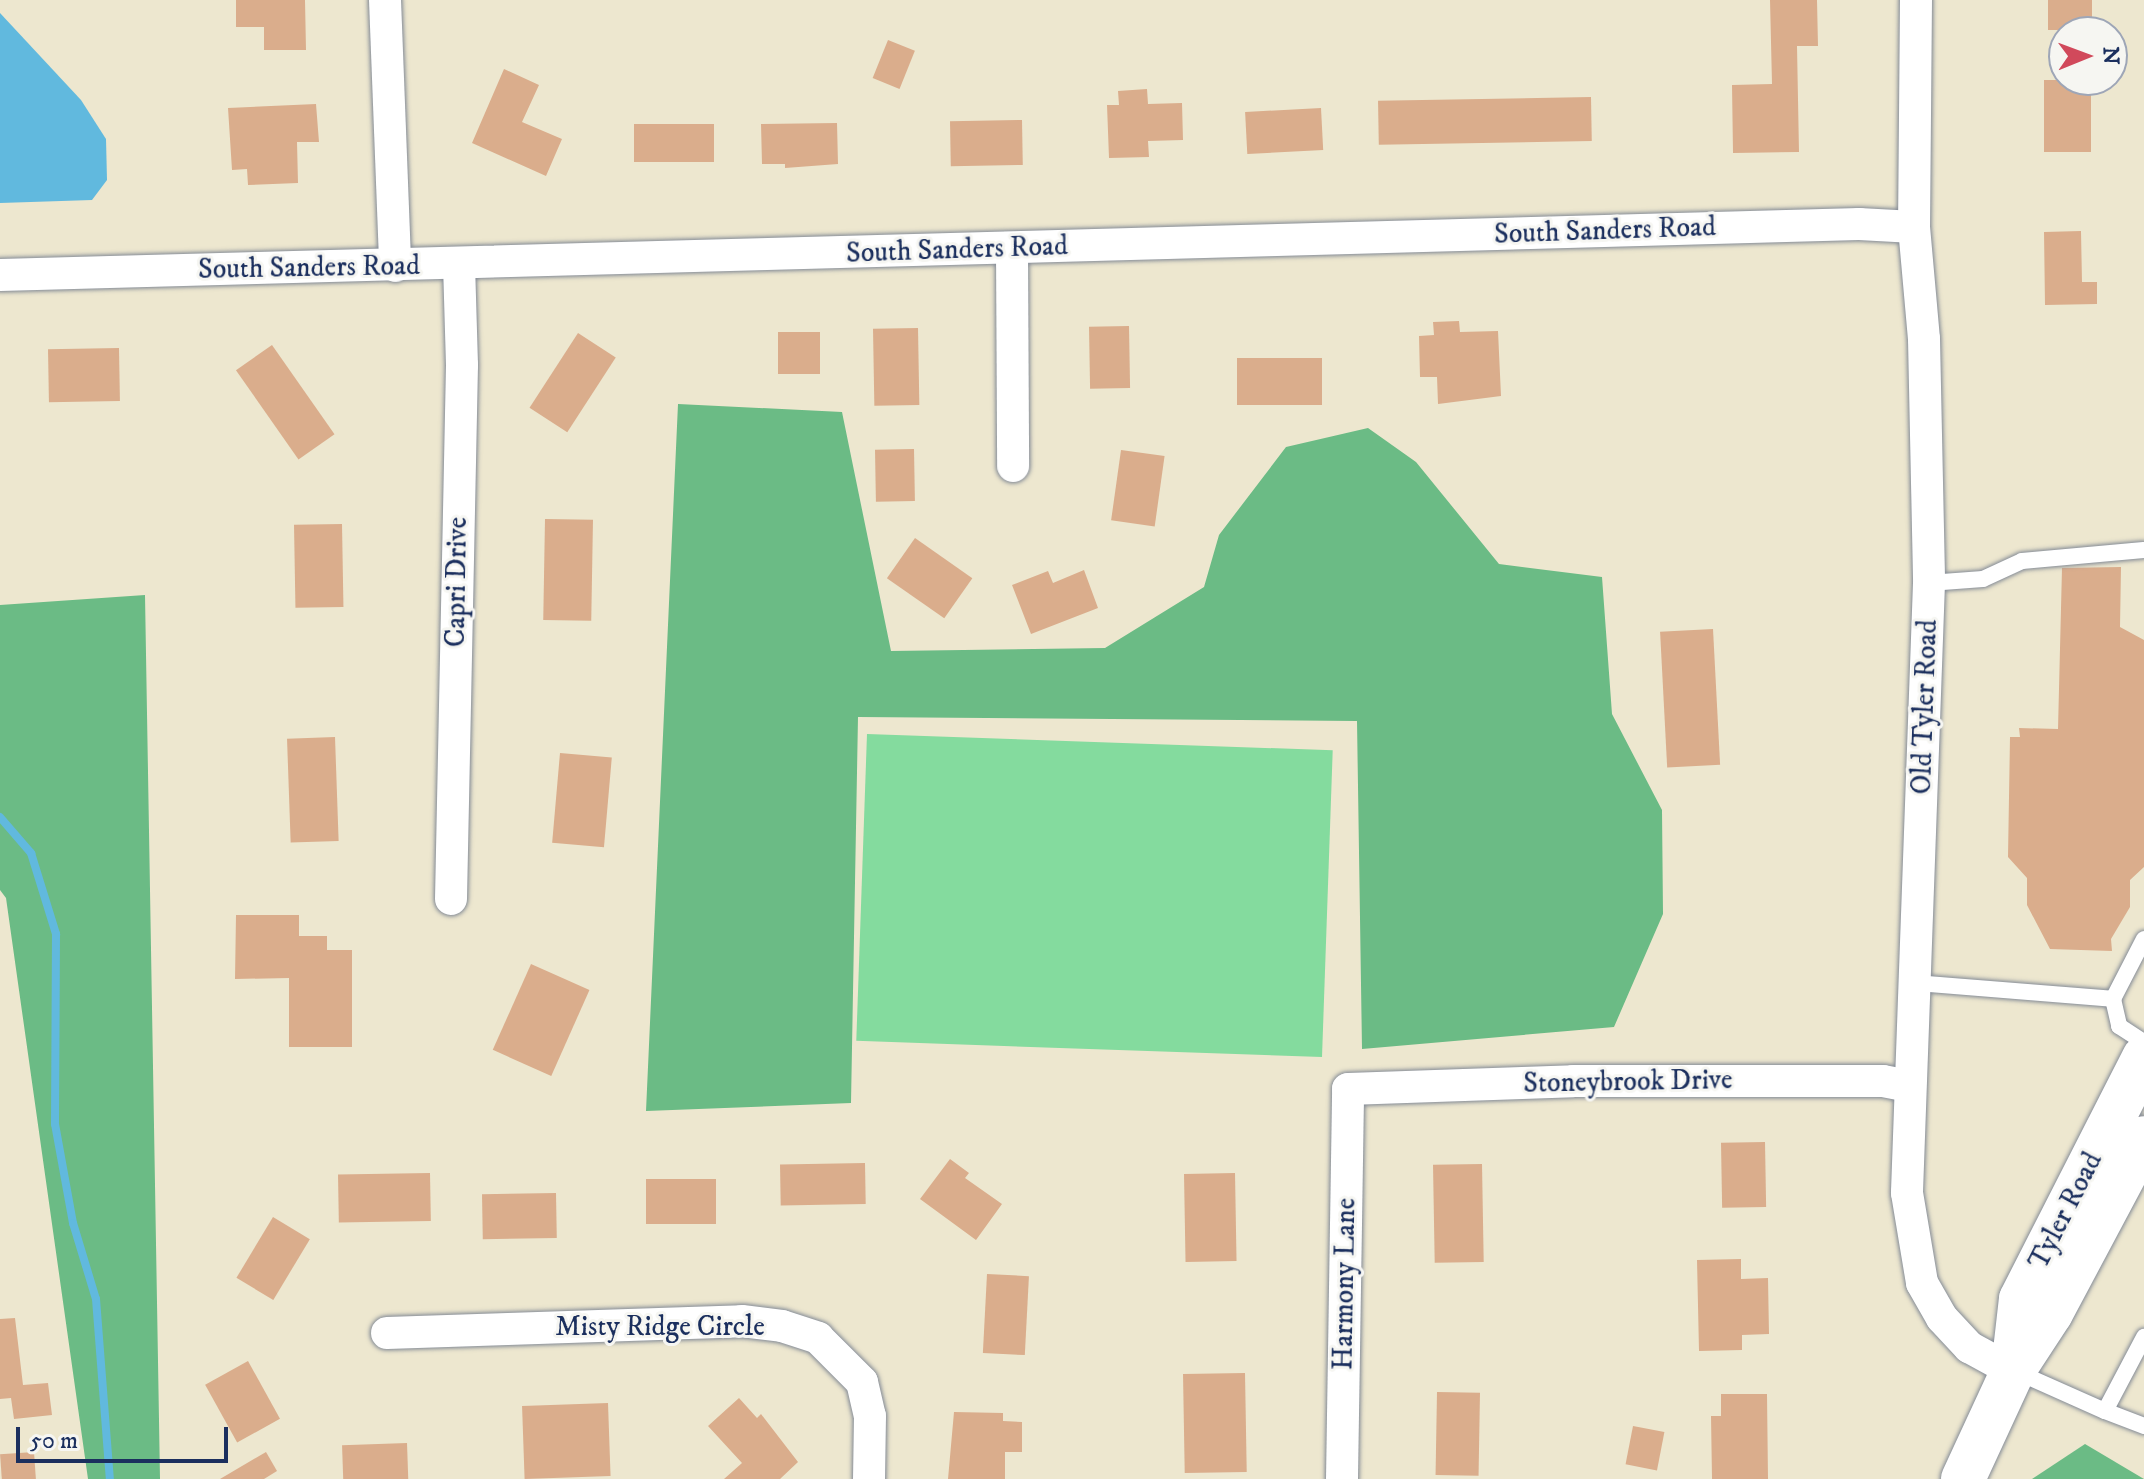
<!DOCTYPE html>
<style>
body{margin:0}
#map{position:relative;width:2144px;height:1479px;overflow:hidden;background:#ede7cf;font-family:"IM FELL DW Pica",serif}
div>[style]{position:absolute}
.green>*{inset:0;background:#84db9e;transform-origin:0 0}
.forest>*{inset:0;background:#6bbb85}
.water>*{inset:0;background:#61b9de}
.stream>*{height:8px;margin:-4px;padding:0 4px;transform-origin:4px;border-radius:4px;background:#61b9de}
.building>*{inset:0;background:#daad8c;transform-origin:0 0}
.roads{filter:drop-shadow(0 0 2px #848b96) drop-shadow(0 0 2px #848b96)}
.lane>*{height:16px;margin:-8px;padding:0 8px;transform-origin:8px;border-radius:8px;background:#fff}
.street>*{height:32px;margin:-16px;padding:0 16px;transform-origin:16px;border-radius:16px;background:#fff}
.secondary>*{height:44px;margin:-22px;padding:0 22px;transform-origin:22px;border-radius:22px;background:#fff}
span{translate:-50% -50%;white-space:nowrap;text-align:center;line-height:1.15;-webkit-text-stroke:6px #f6f6f2;paint-order:stroke}
.street-label{font-size:28px;color:#1b2f5e}
.north{position:absolute;left:2048px;top:16px;width:80px;height:80px;box-sizing:border-box;background:#f6f6f2;border:2px solid #9ea6b7;border-radius:50%;rotate:89deg;font-size:22px;font-weight:700;line-height:32px;text-align:center;color:#1b2f5e}
.north::after{content:'';display:block;margin:auto;width:28px;height:36px;background:#d1495b;clip-path:polygon(50% 0,100% 100%,50% 72%,0 100%)}
.scale{position:absolute;left:16px;top:1427px;width:212px;height:36px;box-sizing:border-box;border:4px solid #1b2f5e;border-top:0;padding-left:10px;font-size:24px;line-height:28px;white-space:nowrap;color:#1b2f5e;-webkit-text-stroke:6px #f6f6f2;paint-order:stroke}
</style>
<div id="map">
<div class="green">
<i style="left:867px;top:734px;width:466px;height:307px;rotate:2deg"></i>
</div>
<div class="forest">
<i style="clip-path:polygon(678px 404px,842px 412px,891px 651px,1105px 648px,1204px 587px,1219px 535px,1286px 447px,1368px 428px,1416px 462px,1499px 564px,1602px 577px,1612px 714px,1662px 810px,1663px 914px,1614px 1027px,1362px 1049px,1357px 721px,858px 717px,851px 1103px,646px 1111px)"></i>
<i style="clip-path:polygon(145px 595px,160px 1479px,88px 1479px,6px 898px,0 890px,0 605px)"></i>
<i style="clip-path:polygon(2085px 1444px,2144px 1479px,2032px 1479px)"></i>
</div>
<div class="water">
<i style="clip-path:polygon(0 13px,81px 100px,106px 139px,107px 180px,92px 200px,0 203px)"></i>
</div>
<div class="stream">
<i style="left:0;top:817px;width:48px;rotate:49.3deg"></i>
<i style="left:31px;top:853px;width:85px;rotate:72.8deg"></i>
<i style="left:56px;top:934px;width:190px;rotate:90.3deg"></i>
<i style="left:55px;top:1124px;width:101px;rotate:79.7deg"></i>
<i style="left:73px;top:1223px;width:79px;rotate:73.2deg"></i>
<i style="left:96px;top:1299px;width:181px;rotate:85.6deg"></i>
</div>
<div class="building">
<i style="clip-path:polygon(236px 0,305px 0,306px 50px,264px 50px,264px 27px,236px 27px)"></i>
<i style="clip-path:polygon(1770px 0,1817px 0,1818px 46px,1797px 46px,1799px 152px,1733px 153px,1732px 85px,1772px 84px)"></i>
<i style="left:2048px;top:0;width:44px;height:30px"></i>
<i style="left:888px;top:40px;width:29px;height:41px;rotate:22deg"></i>
<i style="clip-path:polygon(504px 69px,539px 85px,522px 122px,562px 139px,546px 176px,472px 143px)"></i>
<i style="left:2044px;top:80px;width:47px;height:72px"></i>
<i style="clip-path:polygon(1147px 89px,1148px 104px,1182px 103px,1183px 140px,1148px 141px,1149px 157px,1109px 158px,1107px 105px,1119px 105px,1118px 91px)"></i>
<i style="left:1591px;top:97px;width:44px;height:213px;rotate:89deg"></i>
<i style="clip-path:polygon(316px 104px,319px 142px,297px 142px,298px 183px,248px 185px,247px 169px,232px 170px,228px 108px)"></i>
<i style="left:1321px;top:108px;width:42px;height:76px;rotate:87deg"></i>
<i style="left:1022px;top:120px;width:45px;height:72px;rotate:89deg"></i>
<i style="clip-path:polygon(837px 123px,838px 164px,785px 168px,785px 164px,762px 164px,761px 124px)"></i>
<i style="left:634px;top:124px;width:80px;height:38px"></i>
<i style="clip-path:polygon(2081px 231px,2082px 282px,2097px 282px,2097px 304px,2045px 305px,2044px 232px)"></i>
<i style="clip-path:polygon(1459px 321px,1460px 332px,1498px 331px,1501px 396px,1438px 404px,1437px 377px,1420px 377px,1419px 336px,1434px 335px,1433px 322px)"></i>
<i style="left:1129px;top:326px;width:62px;height:40px;rotate:89deg"></i>
<i style="left:918px;top:328px;width:77px;height:45px;rotate:89deg"></i>
<i style="left:778px;top:332px;width:42px;height:42px"></i>
<i style="left:578px;top:333px;width:45px;height:89px;rotate:33deg"></i>
<i style="left:272px;top:345px;width:109px;height:44px;rotate:55deg"></i>
<i style="left:119px;top:348px;width:53px;height:71px;rotate:89deg"></i>
<i style="left:1322px;top:358px;width:47px;height:85px;rotate:90deg"></i>
<i style="left:914px;top:449px;width:52px;height:39px;rotate:89deg"></i>
<i style="left:1121px;top:450px;width:44px;height:71px;rotate:8deg"></i>
<i style="left:545px;top:519px;width:48px;height:101px;rotate:1deg"></i>
<i style="left:342px;top:524px;width:83px;height:48px;rotate:89deg"></i>
<i style="left:915px;top:538px;width:70px;height:49px;rotate:35deg"></i>
<i style="clip-path:polygon(2121px 567px,2120px 627px,2144px 640px,2144px 867px,2130px 880px,2130px 907px,2111px 939px,2112px 951px,2050px 949px,2027px 905px,2027px 878px,2008px 857px,2010px 737px,2020px 737px,2019px 728px,2058px 729px,2062px 568px)"></i>
<i style="clip-path:polygon(1084px 570px,1098px 608px,1031px 634px,1012px 585px,1048px 571px,1053px 583px)"></i>
<i style="left:1713px;top:629px;width:136px;height:53px;rotate:87deg"></i>
<i style="left:335px;top:737px;width:104px;height:48px;rotate:88deg"></i>
<i style="left:560px;top:753px;width:52px;height:90px;rotate:5deg"></i>
<i style="clip-path:polygon(236px 915px,299px 915px,299px 936px,327px 936px,327px 950px,352px 950px,352px 1047px,289px 1047px,289px 978px,235px 979px)"></i>
<i style="left:531px;top:964px;width:64px;height:94px;rotate:24deg"></i>
<i style="left:1765px;top:1142px;width:65px;height:44px;rotate:89deg"></i>
<i style="clip-path:polygon(950px 1159px,969px 1173px,965px 1178px,1002px 1204px,976px 1240px,920px 1199px)"></i>
<i style="left:865px;top:1163px;width:41px;height:85px;rotate:89deg"></i>
<i style="left:1482px;top:1164px;width:98px;height:49px;rotate:89deg"></i>
<i style="left:430px;top:1173px;width:48px;height:92px;rotate:89deg"></i>
<i style="left:1235px;top:1173px;width:88px;height:51px;rotate:89deg"></i>
<i style="left:716px;top:1179px;width:45px;height:70px;rotate:90deg"></i>
<i style="left:556px;top:1193px;width:45px;height:74px;rotate:89deg"></i>
<i style="left:273px;top:1217px;width:43px;height:71px;rotate:31deg"></i>
<i style="clip-path:polygon(1741px 1259px,1741px 1279px,1768px 1278px,1769px 1334px,1742px 1335px,1742px 1350px,1699px 1351px,1697px 1260px)"></i>
<i style="left:987px;top:1274px;width:42px;height:79px;rotate:3deg"></i>
<i style="clip-path:polygon(15px 1318px,23px 1385px,48px 1383px,52px 1415px,14px 1419px,11px 1398px,0 1399px,0 1319px)"></i>
<i style="left:248px;top:1361px;width:66px;height:49px;rotate:61deg"></i>
<i style="left:1245px;top:1373px;width:99px;height:62px;rotate:89deg"></i>
<i style="left:1437px;top:1392px;width:43px;height:83px;rotate:1deg"></i>
<i style="clip-path:polygon(1721px 1394px,1767px 1394px,1768px 1479px,1712px 1479px,1711px 1416px,1721px 1416px)"></i>
<i style="clip-path:polygon(739px 1398px,757px 1418px,761px 1414px,798px 1462px,780px 1479px,724px 1479px,742px 1463px,708px 1426px)"></i>
<i style="left:608px;top:1403px;width:73px;height:86px;rotate:88deg"></i>
<i style="clip-path:polygon(954px 1412px,1003px 1413px,1003px 1421px,1022px 1422px,1022px 1452px,1005px 1452px,1005px 1479px,948px 1479px)"></i>
<i style="left:1633px;top:1426px;width:32px;height:39px;rotate:11deg"></i>
<i style="left:407px;top:1443px;width:36px;height:65px;rotate:88deg"></i>
<i style="left:34px;top:1452px;width:27px;height:34px;rotate:86deg"></i>
<i style="clip-path:polygon(266px 1452px,277px 1471px,264px 1479px,220px 1479px)"></i>
</div>
<div class="roads">
<div class="lane">
<i style="left:1929px;top:583px;width:54px;rotate:-4.2deg"></i>
<i style="left:1983px;top:579px;width:43px;rotate:-24.8deg"></i>
<i style="left:2022px;top:561px;width:122px;rotate:-5.2deg"></i>
<i style="left:2144px;top:939px;width:68px;rotate:117.3deg"></i>
<i style="left:2113px;top:999px;width:28px;rotate:77deg"></i>
<i style="left:2119px;top:1026px;width:30px;rotate:33deg"></i>
<i style="left:1916px;top:983px;width:198px;rotate:4.6deg"></i>
<i style="left:2015px;top:1371px;width:98px;rotate:24deg"></i>
<i style="left:2105px;top:1411px;width:84px;rotate:-62.2deg"></i>
<i style="left:2105px;top:1411px;width:42px;rotate:21deg"></i>
</div>
<div class="street">
<i style="left:385px;top:0;width:266px;rotate:87.8deg"></i>
<i style="left:1916px;top:0;width:227px;rotate:90.5deg"></i>
<i style="left:1914px;top:227px;width:112px;rotate:84.9deg"></i>
<i style="left:1924px;top:339px;width:244px;rotate:88.8deg"></i>
<i style="left:1929px;top:583px;width:610px;rotate:92.07deg"></i>
<i style="left:1907px;top:1193px;width:91px;rotate:80.5deg"></i>
<i style="left:1922px;top:1283px;width:40px;rotate:60.3deg"></i>
<i style="left:1942px;top:1318px;width:40px;rotate:47deg"></i>
<i style="left:1969px;top:1347px;width:50px;rotate:28.6deg"></i>
<i style="left:1012px;top:249px;width:217px;rotate:89.7deg"></i>
<i style="left:0;top:275px;width:1860px;rotate:-1.57deg"></i>
<i style="left:1859px;top:224px;width:55px;rotate:3.1deg"></i>
<i style="left:451px;top:899px;width:534px;rotate:-88.82deg"></i>
<i style="left:462px;top:365px;width:100px;rotate:-91.7deg"></i>
<i style="left:387px;top:1333px;width:355px;rotate:-1.9deg"></i>
<i style="left:742px;top:1321px;width:40px;rotate:7.1deg"></i>
<i style="left:782px;top:1326px;width:38px;rotate:18deg"></i>
<i style="left:818px;top:1338px;width:62px;rotate:45deg"></i>
<i style="left:862px;top:1382px;width:35px;rotate:77deg"></i>
<i style="left:870px;top:1416px;width:63px;rotate:90.9deg"></i>
<i style="left:1342px;top:1479px;width:390px;rotate:-89.1deg"></i>
<i style="left:1348px;top:1089px;width:225px;rotate:-2deg"></i>
<i style="left:1573px;top:1081px;width:310px"></i>
<i style="left:1883px;top:1081px;width:25px;rotate:11deg"></i>
</div>
<div class="secondary">
<i style="left:2014px;top:1360px;width:61px;rotate:-83.5deg"></i>
<i style="left:2021px;top:1299px;width:271px;rotate:-63deg"></i>
<i style="left:1963px;top:1479px;width:119px;rotate:-65.2deg"></i>
<i style="left:2013px;top:1371px;width:69px;rotate:-56.8deg"></i>
<i style="left:2051px;top:1313px;width:198px;rotate:-62deg"></i>
</div>
</div>
<div class="street-label">
<span style="left:1605px;top:231px;rotate:-2deg">South Sanders Road</span>
<span style="left:957px;top:250px;rotate:-2deg">South Sanders Road</span>
<span style="left:309px;top:268px;rotate:-1deg">South Sanders Road</span>
<span style="left:457px;top:582px;rotate:-89deg">Capri Drive</span>
<span style="left:1925px;top:707px;rotate:-88deg">Old Tyler Road</span>
<span style="left:1628px;top:1082px;rotate:-1deg">Stoneybrook Drive</span>
<span style="left:2066px;top:1211px;rotate:-63deg">Tyler Road</span>
<span style="left:1345px;top:1284px;rotate:-89deg">Harmony Lane</span>
<span style="left:660px;top:1327px">Misty Ridge Circle</span>
</div>
<div class="north">N</div>
<div class="scale">50 m</div>
</div>
